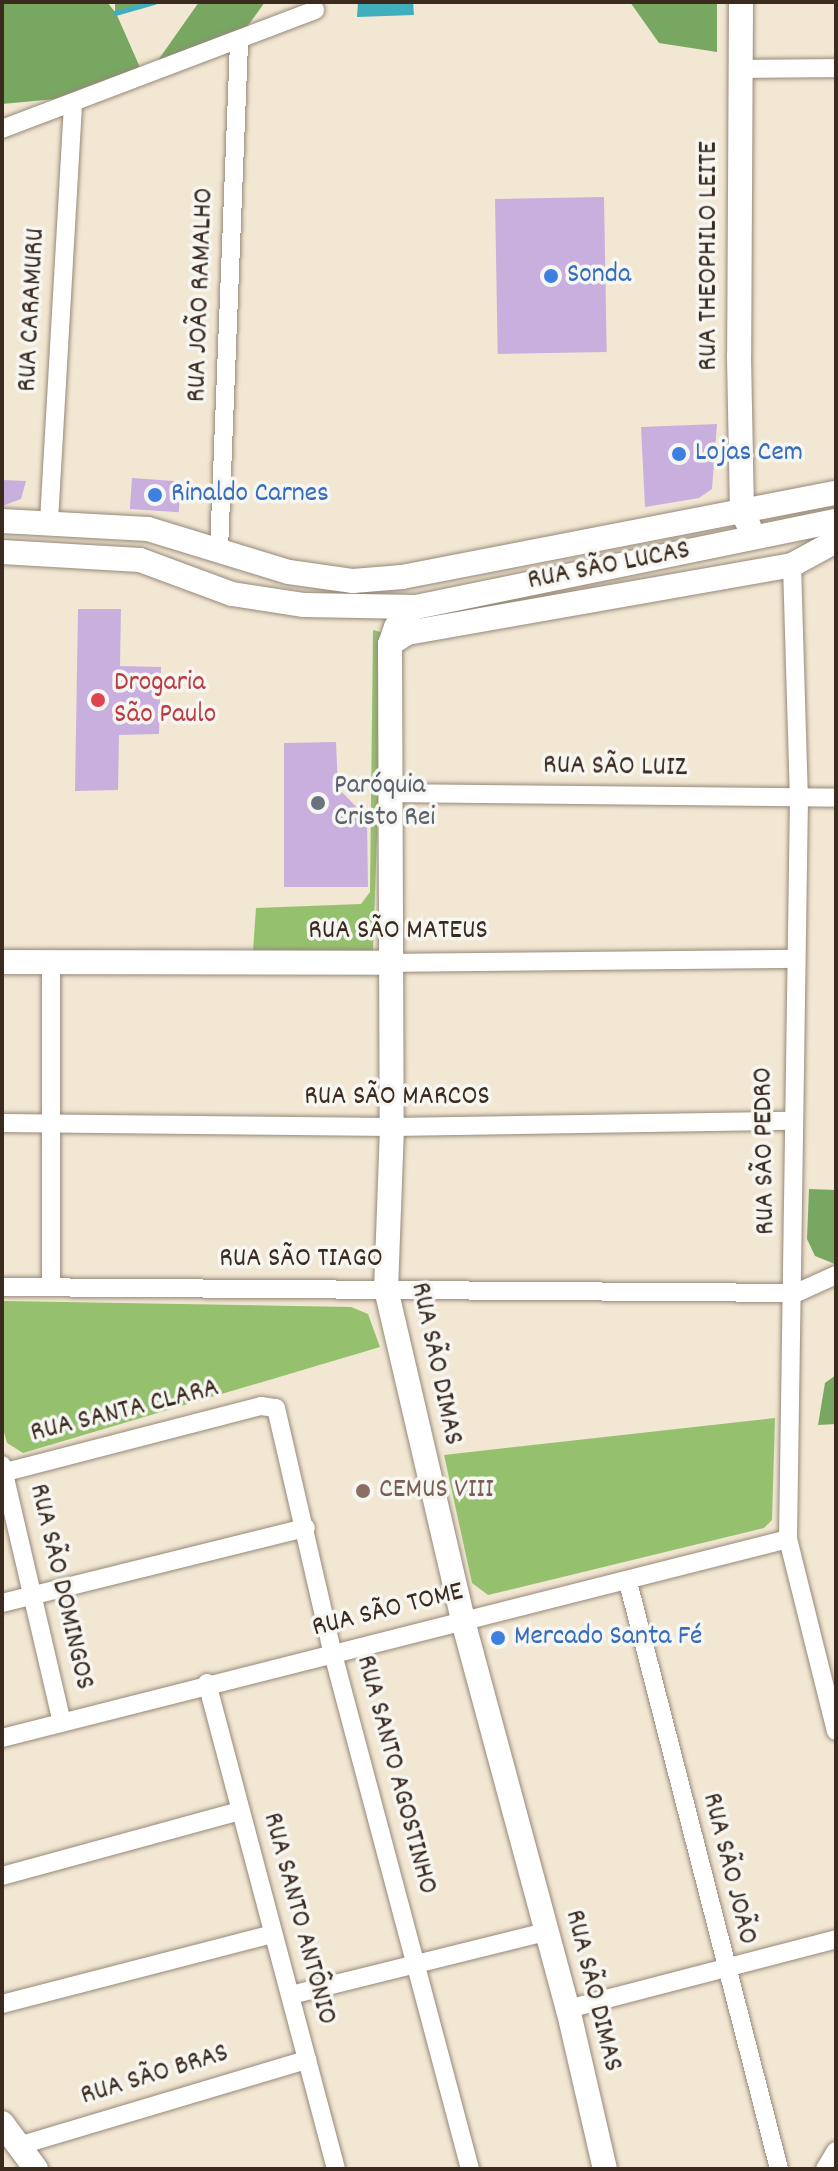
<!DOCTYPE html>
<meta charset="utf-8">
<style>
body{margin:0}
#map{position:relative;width:838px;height:2171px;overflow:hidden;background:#f2e7d3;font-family:Dekko,sans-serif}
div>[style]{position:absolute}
.green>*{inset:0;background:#95c16f}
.forest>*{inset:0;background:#78a762}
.water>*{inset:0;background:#40aebd}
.stream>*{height:5px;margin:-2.5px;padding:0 2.5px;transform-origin:2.5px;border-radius:2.5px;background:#40aebd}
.building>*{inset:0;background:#c9afde;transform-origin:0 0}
.roads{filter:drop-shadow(0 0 2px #968878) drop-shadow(0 0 2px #968878)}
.street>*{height:18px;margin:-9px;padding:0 9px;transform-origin:9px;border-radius:9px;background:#fff}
.secondary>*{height:24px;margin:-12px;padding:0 12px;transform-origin:12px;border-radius:12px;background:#fff}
.dots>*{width:22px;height:22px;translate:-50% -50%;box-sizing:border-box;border:4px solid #f6f6f2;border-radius:50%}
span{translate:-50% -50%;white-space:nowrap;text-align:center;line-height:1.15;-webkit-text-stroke:7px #f6f6f2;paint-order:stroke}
.street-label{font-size:28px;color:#3b2a1e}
.shop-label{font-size:28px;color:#366cbe}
.left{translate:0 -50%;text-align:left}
.health-label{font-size:28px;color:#be3a42}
.worship-label{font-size:28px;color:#5b616d}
.education-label{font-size:28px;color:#785e54}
.frame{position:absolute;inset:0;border:4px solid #3b2a1e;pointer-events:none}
</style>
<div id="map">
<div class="green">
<i style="clip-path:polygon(373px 630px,384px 633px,373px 951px,253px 951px,256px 908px,361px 904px,370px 892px)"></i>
<i style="clip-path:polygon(2px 1301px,351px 1307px,368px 1314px,380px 1347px,23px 1453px,7px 1443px,2px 1425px)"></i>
<i style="clip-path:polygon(775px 1418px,772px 1520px,764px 1528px,488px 1595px,472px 1583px,444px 1455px)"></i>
</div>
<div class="forest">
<i style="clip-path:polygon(2px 2px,107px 2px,115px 12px,115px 2px,154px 2px,116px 13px,142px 72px,77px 97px,2px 104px)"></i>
<i style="clip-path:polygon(199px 2px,265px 2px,239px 38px,154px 66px)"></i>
<i style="clip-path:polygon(630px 2px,717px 2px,717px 52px,659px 43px)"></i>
<i style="clip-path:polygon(809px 1189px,836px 1190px,835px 1264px,815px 1256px,807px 1239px)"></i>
<i style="clip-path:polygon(836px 1375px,836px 1424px,818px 1425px,825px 1383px)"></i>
</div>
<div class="water">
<i style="clip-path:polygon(358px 2px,413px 2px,414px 15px,357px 17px)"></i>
</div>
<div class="stream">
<i style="left:115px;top:13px;width:41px;rotate:-15.8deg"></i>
</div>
<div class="building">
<i style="left:604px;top:197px;width:155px;height:109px;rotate:89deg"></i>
<i style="clip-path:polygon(717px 424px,712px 489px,699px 498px,645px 507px,641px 427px)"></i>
<i style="left:132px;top:478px;width:49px;height:31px;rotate:4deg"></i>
<i style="clip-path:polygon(2px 480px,26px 481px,21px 499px,2px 506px)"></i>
<i style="clip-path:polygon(78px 609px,121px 609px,120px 666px,161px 667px,159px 734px,119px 735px,118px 790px,75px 791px)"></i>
<i style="clip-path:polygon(336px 742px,338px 788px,367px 818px,368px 887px,284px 887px,284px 743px)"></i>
</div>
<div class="roads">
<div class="street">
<i style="left:741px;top:69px;width:95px;rotate:-0.6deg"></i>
<i style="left:2px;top:129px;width:335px;rotate:-20.8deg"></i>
<i style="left:49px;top:521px;width:419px;rotate:-86.7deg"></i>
<i style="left:219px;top:550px;width:507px;rotate:-87.74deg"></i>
<i style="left:792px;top:565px;width:233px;rotate:88.3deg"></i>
<i style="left:799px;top:798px;width:741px;rotate:90.85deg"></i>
<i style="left:788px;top:1539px;width:198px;rotate:76deg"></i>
<i style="left:393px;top:793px;width:443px;rotate:0.6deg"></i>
<i style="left:51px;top:962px;width:324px;rotate:90deg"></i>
<i style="left:388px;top:963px;width:407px;rotate:-0.6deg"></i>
<i style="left:2px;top:1123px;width:390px;rotate:0.6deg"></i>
<i style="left:392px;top:1127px;width:399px;rotate:-0.9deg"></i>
<i style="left:2px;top:1287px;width:794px;rotate:0.43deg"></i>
<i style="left:796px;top:1293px;width:44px;rotate:-24.2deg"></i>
<i style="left:2px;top:1465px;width:264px;rotate:76.9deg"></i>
<i style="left:2px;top:1473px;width:268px;rotate:-14.5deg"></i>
<i style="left:261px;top:1406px;width:15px;rotate:8deg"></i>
<i style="left:276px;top:1408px;width:253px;rotate:77deg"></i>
<i style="left:333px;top:1654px;width:533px;rotate:75.1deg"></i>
<i style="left:628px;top:1582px;width:606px;rotate:75.57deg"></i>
<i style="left:2px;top:1603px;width:313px;rotate:-13.9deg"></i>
<i style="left:207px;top:1683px;width:503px;rotate:75.13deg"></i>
<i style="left:2px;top:1738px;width:811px;rotate:-14.21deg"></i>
<i style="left:2px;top:1876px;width:247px;rotate:-15.3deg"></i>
<i style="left:291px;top:1995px;width:263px;rotate:-13.9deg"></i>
<i style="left:2px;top:2004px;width:280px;rotate:-14.5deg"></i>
<i style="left:568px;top:2009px;width:277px;rotate:-14.6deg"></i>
<i style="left:18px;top:2146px;width:302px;rotate:-16.6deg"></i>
<i style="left:825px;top:2169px;width:21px;rotate:-59deg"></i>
</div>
<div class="secondary">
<i style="left:741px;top:2px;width:354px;rotate:90.3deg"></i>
<i style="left:739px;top:356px;width:155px;rotate:88.9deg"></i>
<i style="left:742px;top:511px;width:17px;rotate:65deg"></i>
<i style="left:2px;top:521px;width:146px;rotate:3.1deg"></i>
<i style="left:148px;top:529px;width:147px;rotate:17deg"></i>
<i style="left:289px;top:572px;width:65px;rotate:8deg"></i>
<i style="left:353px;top:581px;width:49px;rotate:-4.7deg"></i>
<i style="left:402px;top:577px;width:442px;rotate:-11deg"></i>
<i style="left:2px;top:552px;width:138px;rotate:3.3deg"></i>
<i style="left:140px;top:560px;width:98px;rotate:20.3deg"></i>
<i style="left:232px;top:594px;width:73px;rotate:8.7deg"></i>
<i style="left:304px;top:605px;width:112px;rotate:1deg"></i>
<i style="left:416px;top:607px;width:429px;rotate:-11.6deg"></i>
<i style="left:413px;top:607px;width:26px;rotate:130deg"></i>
<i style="left:396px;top:627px;width:18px;rotate:109deg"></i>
<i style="left:390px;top:644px;width:483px;rotate:89.8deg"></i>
<i style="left:392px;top:1127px;width:162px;rotate:92.1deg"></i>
<i style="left:386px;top:1289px;width:341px;rotate:76.9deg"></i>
<i style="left:463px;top:1621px;width:402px;rotate:74.9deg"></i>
<i style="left:568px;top:2009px;width:164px;rotate:77deg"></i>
<i style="left:390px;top:644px;width:20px;rotate:-33deg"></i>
<i style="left:407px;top:633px;width:391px;rotate:-10deg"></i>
<i style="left:792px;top:565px;width:50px;rotate:-28.6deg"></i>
<i style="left:2px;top:962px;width:386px;rotate:0.1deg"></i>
<i style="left:2px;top:2123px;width:57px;rotate:53.5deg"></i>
</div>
</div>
<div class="dots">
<i style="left:551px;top:276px;background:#3f7fe0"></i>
<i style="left:679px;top:454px;background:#3f7fe0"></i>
<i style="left:155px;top:495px;background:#3f7fe0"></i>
<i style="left:98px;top:700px;background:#e0444e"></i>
<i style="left:318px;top:803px;background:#6b7280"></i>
<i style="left:363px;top:1491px;background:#8d6e63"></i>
<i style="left:498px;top:1638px;background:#3f7fe0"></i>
</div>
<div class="street-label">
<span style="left:710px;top:256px;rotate:-90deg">RUA THEOPHILO LEITE</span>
<span style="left:202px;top:295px;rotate:-88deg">RUA JOÃO RAMALHO</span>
<span style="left:33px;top:310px;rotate:-87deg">RUA CARAMURU</span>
<span style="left:609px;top:567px;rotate:-11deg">RUA SÃO LUCAS</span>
<span style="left:615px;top:768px;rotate:1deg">RUA SÃO LUIZ</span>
<span style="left:398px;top:932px">RUA SÃO MATEUS</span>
<span style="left:397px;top:1098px">RUA SÃO MARCOS</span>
<span style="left:766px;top:1151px;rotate:-91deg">RUA SÃO PEDRO</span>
<span style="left:301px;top:1260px">RUA SÃO TIAGO</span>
<span style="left:435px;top:1364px;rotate:78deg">RUA SÃO DIMAS</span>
<span style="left:125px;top:1412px;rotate:-14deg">RUA SANTA CLARA</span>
<span style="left:60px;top:1587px;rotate:77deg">RUA SÃO DOMINGOS</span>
<span style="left:388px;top:1611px;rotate:-14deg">RUA SÃO TOME</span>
<span style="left:395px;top:1775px;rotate:75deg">RUA SANTO AGOSTINHO</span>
<span style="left:728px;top:1869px;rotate:76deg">RUA SÃO JOÃO</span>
<span style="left:298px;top:1919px;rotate:75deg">RUA SANTO ANTÔNIO</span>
<span style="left:592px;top:1991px;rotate:76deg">RUA SÃO DIMAS</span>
<span style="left:155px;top:2076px;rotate:-17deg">RUA SÃO BRAS</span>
</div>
<div class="shop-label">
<span class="left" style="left:567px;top:276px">Sonda</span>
<span class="left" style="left:695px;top:454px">Lojas Cem</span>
<span class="left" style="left:171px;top:495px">Rinaldo Carnes</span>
<span class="left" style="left:514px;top:1638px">Mercado Santa Fé</span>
</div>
<div class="health-label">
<span class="left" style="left:114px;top:700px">Drogaria<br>São Paulo</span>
</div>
<div class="worship-label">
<span class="left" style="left:334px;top:803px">Paróquia<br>Cristo Rei</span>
</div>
<div class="education-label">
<span class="left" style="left:379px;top:1491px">CEMUS VIII</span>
</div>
<div class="frame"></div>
</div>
